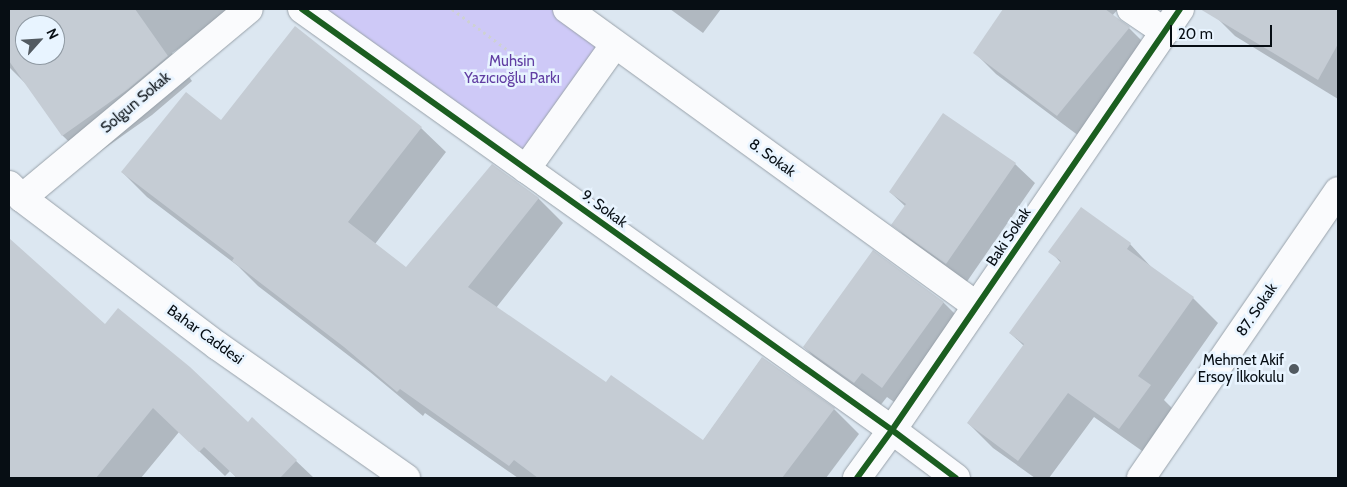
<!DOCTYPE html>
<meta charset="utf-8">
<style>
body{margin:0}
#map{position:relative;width:1347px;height:487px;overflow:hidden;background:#dce7f1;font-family:Cabin,sans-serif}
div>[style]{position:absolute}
.green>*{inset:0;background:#cec9f7}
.shadow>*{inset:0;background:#0003}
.building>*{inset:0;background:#c5ccd4}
.path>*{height:3px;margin-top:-1.5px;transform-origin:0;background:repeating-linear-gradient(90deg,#ced1d3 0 2.5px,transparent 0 6.5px)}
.roads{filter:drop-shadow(0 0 1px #99a2aa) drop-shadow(0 0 1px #99a2aa)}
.minor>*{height:28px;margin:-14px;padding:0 14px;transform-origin:14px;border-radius:14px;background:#fafbfd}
.tertiary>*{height:28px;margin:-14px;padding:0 14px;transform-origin:14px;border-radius:14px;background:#fafbfd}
.cycleway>*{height:6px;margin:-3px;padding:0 3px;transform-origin:3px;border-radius:3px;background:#1b5e20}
.dots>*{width:14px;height:14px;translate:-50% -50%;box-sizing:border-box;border:2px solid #e8f4ff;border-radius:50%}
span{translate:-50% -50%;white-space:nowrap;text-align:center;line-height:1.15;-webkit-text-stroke:5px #e8f4ff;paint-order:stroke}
.park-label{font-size:15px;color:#613ea3}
.street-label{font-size:15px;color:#070e14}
.poi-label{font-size:15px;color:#070e14}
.right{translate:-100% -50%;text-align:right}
.frame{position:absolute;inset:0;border:10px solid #070e14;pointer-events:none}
.north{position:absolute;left:15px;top:15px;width:50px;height:50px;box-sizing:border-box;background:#e8f4ff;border:1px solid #8e98a1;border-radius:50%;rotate:64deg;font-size:14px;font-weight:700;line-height:20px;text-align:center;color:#070e14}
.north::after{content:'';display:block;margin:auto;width:18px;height:22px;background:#525a61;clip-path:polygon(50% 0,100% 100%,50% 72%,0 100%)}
.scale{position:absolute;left:1170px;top:25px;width:102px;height:22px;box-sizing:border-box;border:2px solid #070e14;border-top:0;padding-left:6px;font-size:15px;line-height:18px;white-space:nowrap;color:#070e14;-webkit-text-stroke:4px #e8f4ff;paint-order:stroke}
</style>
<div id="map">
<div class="green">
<i style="clip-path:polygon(320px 9px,554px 9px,604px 45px,526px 154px)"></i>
</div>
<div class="shadow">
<i style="clip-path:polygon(evenodd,9px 9px,235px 9px,172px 53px,192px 81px,152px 115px,88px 160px,63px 136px,27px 85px,9px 67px,9px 9px,25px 25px,55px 25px,55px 55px,25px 55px,25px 25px)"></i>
<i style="clip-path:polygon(670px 9px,721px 9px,703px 33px)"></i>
<i style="clip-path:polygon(1004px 9px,1118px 9px,1112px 16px,1129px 28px,1150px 49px,1079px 136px,996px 74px,975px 53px)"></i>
<i style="clip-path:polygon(1219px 9px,1338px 9px,1338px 99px,1235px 36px,1215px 16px)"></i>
<i style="clip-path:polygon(222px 122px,421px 128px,446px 152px,375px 244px,406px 269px,538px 198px,563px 223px,496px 308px,606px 384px,703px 441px,762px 358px,834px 409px,859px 434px,826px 478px,518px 478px,425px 413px,423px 416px,370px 372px,258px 286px,238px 266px,147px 197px,122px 172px)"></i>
<i style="clip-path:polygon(1015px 164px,1035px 183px,966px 283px,913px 244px,893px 225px,906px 207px,890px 192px)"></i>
<i style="clip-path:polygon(9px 240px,106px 326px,248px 424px,252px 419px,314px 478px,237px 478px,230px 471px,225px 476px,179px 432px,141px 478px,9px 478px,9px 393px,25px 374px,9px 360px)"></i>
<i style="clip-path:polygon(1130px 244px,1154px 270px,1193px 298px,1218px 323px,1164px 400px,1175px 411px,1145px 453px,1094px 417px,1049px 478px,1035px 478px,993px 448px,968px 423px,1024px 346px,1010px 333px,1061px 263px,1050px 251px)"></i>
<i style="clip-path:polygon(873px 252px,944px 303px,969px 328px,908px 412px,887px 397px,879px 407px,829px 372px,804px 347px)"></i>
</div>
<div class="building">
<i style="clip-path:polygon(evenodd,9px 9px,135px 9px,168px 56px,127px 90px,62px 136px,9px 61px,9px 9px,25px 25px,55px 25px,55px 55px,25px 55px,25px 25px)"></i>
<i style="clip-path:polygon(1003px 9px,1105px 9px,1130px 27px,1057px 116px,973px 53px)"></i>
<i style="clip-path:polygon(1200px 9px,1338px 9px,1338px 44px,1318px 80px)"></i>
<i style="clip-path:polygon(295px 26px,422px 127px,348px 222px,406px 267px,492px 164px,539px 198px,468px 287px,606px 382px,611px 375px,703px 440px,762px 357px,835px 408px,782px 478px,538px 478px,514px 460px,509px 466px,400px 389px,397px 392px,344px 347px,232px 261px,234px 258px,121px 172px,186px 92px,221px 120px)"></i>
<i style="clip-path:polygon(943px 113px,1016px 163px,946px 264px,891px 225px,906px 204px,889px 192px)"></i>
<i style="clip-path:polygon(1081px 207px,1131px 243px,1127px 249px,1194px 297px,1138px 376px,1151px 385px,1119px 429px,1068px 393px,1018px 461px,967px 423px,1024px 344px,1009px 333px,1061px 261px,1048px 252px)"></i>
<i style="clip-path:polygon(9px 238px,105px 324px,118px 308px,190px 367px,248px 422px,252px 417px,297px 460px,280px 478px,237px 478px,204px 447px,199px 452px,153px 408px,96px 478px,9px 478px)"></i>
<i style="clip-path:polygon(873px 250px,944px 302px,882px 388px,862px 373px,854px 383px,803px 347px)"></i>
</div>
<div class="path">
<i style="left:452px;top:9px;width:122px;rotate:36.3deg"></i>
</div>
<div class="roads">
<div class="minor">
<i style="left:302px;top:9px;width:725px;rotate:35.51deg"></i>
<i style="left:892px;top:430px;width:80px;rotate:36.9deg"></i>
<i style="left:567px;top:9px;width:506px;rotate:35.92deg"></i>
<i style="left:1131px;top:9px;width:41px;rotate:34.1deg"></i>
<i style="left:526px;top:169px;width:153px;rotate:-54.5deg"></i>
<i style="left:22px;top:198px;width:295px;rotate:-39.8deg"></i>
<i style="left:857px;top:478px;width:59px;rotate:-53.9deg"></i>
<i style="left:892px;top:430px;width:510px;rotate:-55.62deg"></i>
<i style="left:1141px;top:478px;width:348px;rotate:-55.5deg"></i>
</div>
<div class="tertiary">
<i style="left:9px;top:185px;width:18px;rotate:45deg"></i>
<i style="left:22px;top:198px;width:246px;rotate:37.1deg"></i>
<i style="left:218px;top:346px;width:230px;rotate:35.1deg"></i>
</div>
</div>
<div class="cycleway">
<i style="left:302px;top:9px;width:725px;rotate:35.51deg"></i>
<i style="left:892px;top:430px;width:80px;rotate:36.9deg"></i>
<i style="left:857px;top:478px;width:59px;rotate:-53.9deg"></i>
<i style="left:892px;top:430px;width:510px;rotate:-55.62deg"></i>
</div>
<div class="dots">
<i style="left:1294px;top:369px;background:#525a61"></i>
</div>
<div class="park-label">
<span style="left:512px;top:70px">Muhsin<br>Yazıcıoğlu Parkı</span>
</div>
<div class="street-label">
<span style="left:136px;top:103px;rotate:-40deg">Solgun Sokak</span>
<span style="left:772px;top:158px;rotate:36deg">8. Sokak</span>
<span style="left:604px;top:209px;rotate:36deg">9. Sokak</span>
<span style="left:1009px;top:237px;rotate:-56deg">Baki Sokak</span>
<span style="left:1257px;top:310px;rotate:-56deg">87. Sokak</span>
<span style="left:205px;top:335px;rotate:36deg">Bahar Caddesi</span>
</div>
<div class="poi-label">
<span class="right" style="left:1284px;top:369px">Mehmet Akif<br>Ersoy İlkokulu</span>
</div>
<div class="frame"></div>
<div class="north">N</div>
<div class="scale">20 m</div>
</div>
